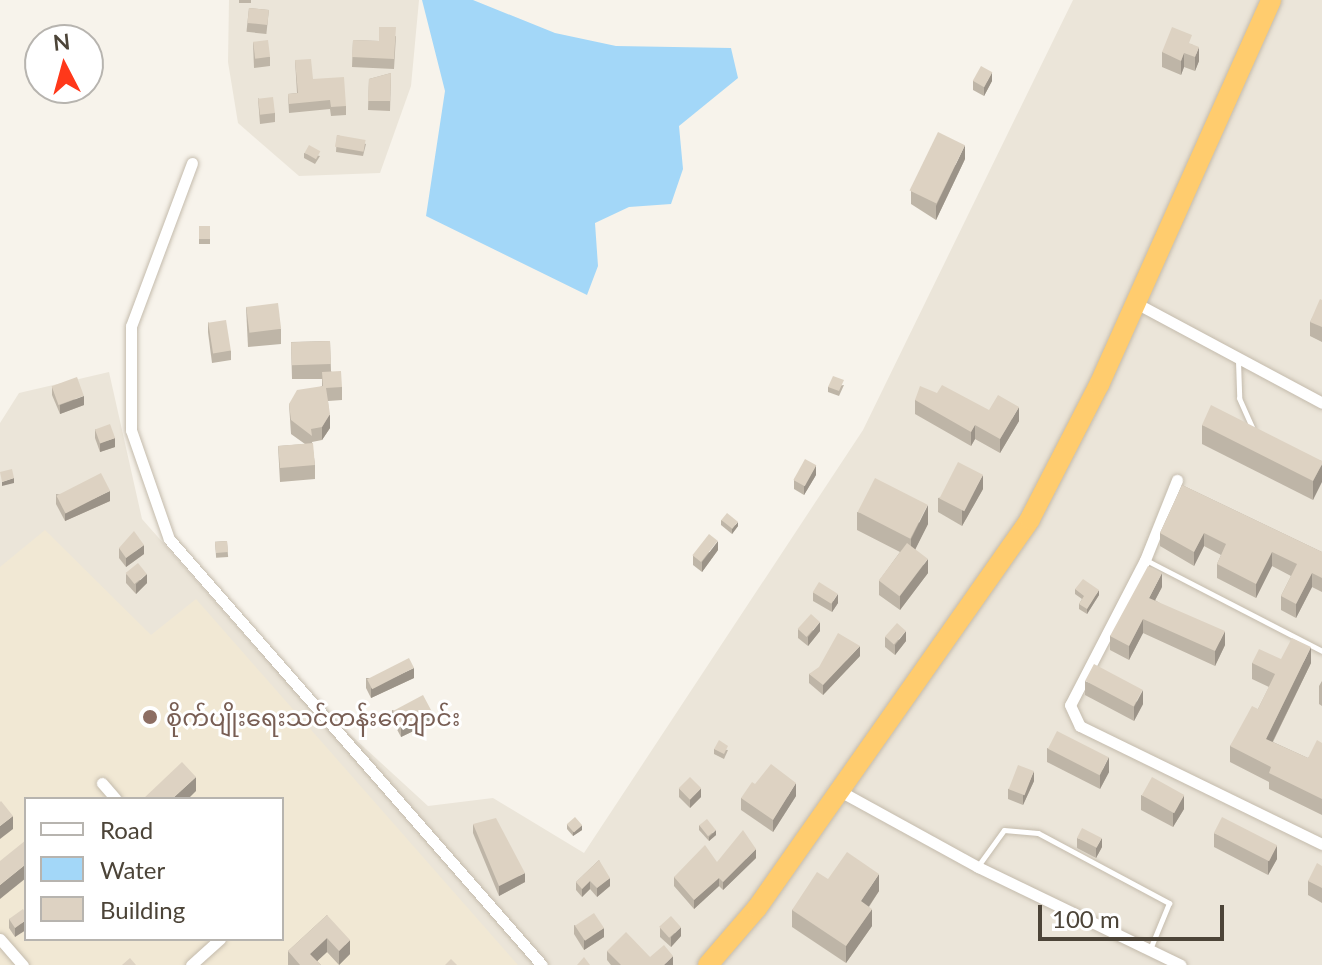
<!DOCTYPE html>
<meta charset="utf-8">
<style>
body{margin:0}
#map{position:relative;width:1322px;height:965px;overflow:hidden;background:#f7f3eb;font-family:Lato,"Noto Sans Myanmar",sans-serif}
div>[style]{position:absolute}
.residential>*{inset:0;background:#ebe5d9}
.education>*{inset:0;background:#f1e8d4}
.water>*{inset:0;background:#a3d7f8}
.roads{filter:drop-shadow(0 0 2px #c4bbac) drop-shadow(0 0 2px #c4bbac)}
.lane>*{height:5px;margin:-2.5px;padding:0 2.5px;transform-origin:2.5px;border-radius:2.5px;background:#fff}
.street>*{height:11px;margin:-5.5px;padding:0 5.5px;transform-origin:5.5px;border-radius:5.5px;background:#fff}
.highway>*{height:20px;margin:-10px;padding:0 10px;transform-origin:10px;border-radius:10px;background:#ffcc6e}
.wall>*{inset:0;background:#beb5a7;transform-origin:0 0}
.shaded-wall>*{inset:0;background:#9b9388}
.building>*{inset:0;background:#ddd2c2;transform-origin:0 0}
.dots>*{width:22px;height:22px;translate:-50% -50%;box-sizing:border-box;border:4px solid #fff;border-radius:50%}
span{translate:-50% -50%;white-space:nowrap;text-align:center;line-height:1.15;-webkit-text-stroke:6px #fff;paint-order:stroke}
.education-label{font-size:24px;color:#785e54}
.left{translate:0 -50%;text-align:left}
.legend{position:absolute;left:24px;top:797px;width:260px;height:144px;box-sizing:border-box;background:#fff;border:2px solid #b7b4af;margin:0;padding:10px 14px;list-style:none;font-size:24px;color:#4c4438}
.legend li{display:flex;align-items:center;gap:16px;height:40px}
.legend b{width:40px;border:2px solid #b7b4af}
.north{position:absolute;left:24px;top:24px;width:80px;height:80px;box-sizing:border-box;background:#fff;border:2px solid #b7b4af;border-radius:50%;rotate:354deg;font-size:22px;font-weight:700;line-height:32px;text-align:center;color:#4c4438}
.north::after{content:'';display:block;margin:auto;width:28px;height:36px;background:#ff381a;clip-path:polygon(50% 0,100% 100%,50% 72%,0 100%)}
.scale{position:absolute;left:1038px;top:905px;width:186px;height:36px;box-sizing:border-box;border:4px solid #4c4438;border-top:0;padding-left:10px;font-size:24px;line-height:28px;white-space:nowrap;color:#4c4438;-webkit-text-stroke:6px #fff;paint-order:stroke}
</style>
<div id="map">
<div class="residential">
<i style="clip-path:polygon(229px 0,419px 0,411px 86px,380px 173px,299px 176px,238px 123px,228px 62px)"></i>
<i style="clip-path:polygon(evenodd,1073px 0,1322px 0,1322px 965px,0 965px,0 423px,19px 393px,109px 372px,142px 519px,256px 648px,428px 806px,493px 798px,584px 853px,863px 430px,1073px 0,26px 799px,282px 799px,282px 939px,26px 939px,26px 799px)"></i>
</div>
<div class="education">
<i style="clip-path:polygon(evenodd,45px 530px,151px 635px,196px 599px,518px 965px,0 965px,0 567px,45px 530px,26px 799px,282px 799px,282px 939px,26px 939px,26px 799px)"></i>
</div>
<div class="water">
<i style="clip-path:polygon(422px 0,473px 0,555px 33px,616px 46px,731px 48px,738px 78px,679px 126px,683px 169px,671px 204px,629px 207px,595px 223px,598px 266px,587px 295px,426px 216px,445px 91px)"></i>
</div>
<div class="roads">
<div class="lane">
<i style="left:1238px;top:361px;width:37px;rotate:88deg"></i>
<i style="left:1239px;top:398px;width:34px;rotate:66deg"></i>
<i style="left:1146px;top:560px;width:198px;rotate:27.3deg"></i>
<i style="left:978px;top:866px;width:44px;rotate:-54.2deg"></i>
<i style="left:1004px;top:830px;width:34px;rotate:5deg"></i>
<i style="left:1038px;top:833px;width:149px;rotate:28.1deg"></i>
<i style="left:1169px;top:903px;width:50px;rotate:112.4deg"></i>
</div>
<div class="street">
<i style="left:192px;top:163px;width:174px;rotate:110.5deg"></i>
<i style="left:131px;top:326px;width:104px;rotate:90deg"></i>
<i style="left:131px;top:430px;width:115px;rotate:70.8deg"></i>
<i style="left:169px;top:539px;width:566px;rotate:48.8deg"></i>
<i style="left:1134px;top:302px;width:213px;rotate:28.2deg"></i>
<i style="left:1177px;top:480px;width:86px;rotate:111.8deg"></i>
<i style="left:1145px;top:560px;width:163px;rotate:117.3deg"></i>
<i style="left:1070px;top:705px;width:23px;rotate:65deg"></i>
<i style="left:1080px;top:726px;width:269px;rotate:26deg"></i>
<i style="left:102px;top:783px;width:21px;rotate:49deg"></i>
<i style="left:838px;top:790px;width:160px;rotate:28.8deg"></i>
<i style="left:978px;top:867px;width:225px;rotate:25.8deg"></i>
<i style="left:0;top:939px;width:35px;rotate:49deg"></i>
<i style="left:191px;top:965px;width:39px;rotate:-42deg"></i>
</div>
<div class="highway">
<i style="left:708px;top:965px;width:75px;rotate:-49.3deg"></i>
<i style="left:757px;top:908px;width:475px;rotate:-54.9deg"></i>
<i style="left:1030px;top:519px;width:151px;rotate:-62.8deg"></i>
<i style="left:1099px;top:385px;width:422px;rotate:-65.9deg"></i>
</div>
</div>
<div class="wall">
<i style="left:239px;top:0;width:12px;height:3px"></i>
<i style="left:249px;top:8px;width:20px;height:24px;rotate:6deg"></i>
<i style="clip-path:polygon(396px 36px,394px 69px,352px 67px,353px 40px,379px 41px)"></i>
<i style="clip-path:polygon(253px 42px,270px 57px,270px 66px,254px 68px)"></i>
<i style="clip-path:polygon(1192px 44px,1199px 61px,1195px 71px,1184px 67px,1181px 75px,1162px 67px,1162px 52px)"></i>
<i style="clip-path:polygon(295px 60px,313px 79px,346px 106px,346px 115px,331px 116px,330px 109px,289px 113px,288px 94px,297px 93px)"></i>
<i style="clip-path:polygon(391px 73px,390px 111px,368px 110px,369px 79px)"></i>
<i style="clip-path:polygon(973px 81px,992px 81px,984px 96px,973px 90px)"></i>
<i style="clip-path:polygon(258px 98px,275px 113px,275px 122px,260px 124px)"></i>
<i style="clip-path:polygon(337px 135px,366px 144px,363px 156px,336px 152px)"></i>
<i style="clip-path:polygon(304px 153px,320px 156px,315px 164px,304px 158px)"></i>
<i style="clip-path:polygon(965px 159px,936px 220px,911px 204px,911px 191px)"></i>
<i style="left:199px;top:226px;width:11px;height:18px"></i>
<i style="clip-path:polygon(1322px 300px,1322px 342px,1310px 336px,1310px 322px)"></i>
<i style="clip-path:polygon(246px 307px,281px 329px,281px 344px,248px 347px)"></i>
<i style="clip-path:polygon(208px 322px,231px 351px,231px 360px,212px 363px,208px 332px)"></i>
<i style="clip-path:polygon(330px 341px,331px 371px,342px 387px,342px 400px,328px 401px,330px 428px,322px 440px,312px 442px,315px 465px,315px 479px,280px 482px,278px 446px,305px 444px,291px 434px,289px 404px,322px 386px,322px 379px,292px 379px,291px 342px)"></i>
<i style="clip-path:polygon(844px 385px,839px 396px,828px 392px,828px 387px)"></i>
<i style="clip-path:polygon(52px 386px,84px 405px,60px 414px,52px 395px)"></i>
<i style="clip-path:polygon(937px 393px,1019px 421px,1000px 453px,975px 439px,971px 446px,915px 414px,915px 400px)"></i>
<i style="clip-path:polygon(1202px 425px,1322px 461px,1313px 500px,1202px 444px)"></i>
<i style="clip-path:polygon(95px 429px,115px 447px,100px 452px,95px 438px)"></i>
<i style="clip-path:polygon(816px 475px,804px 495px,794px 489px,794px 480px)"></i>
<i style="clip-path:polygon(1182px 485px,1322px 552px,1322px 592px,1312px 587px,1296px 618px,1281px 610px,1281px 596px,1291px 576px,1272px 566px,1256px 598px,1217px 578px,1217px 564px,1221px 555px,1204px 546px,1194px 566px,1160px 546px,1160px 533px)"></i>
<i style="clip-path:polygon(983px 489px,962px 526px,938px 512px,938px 498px)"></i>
<i style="clip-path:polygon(56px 494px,110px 501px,65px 521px,56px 504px)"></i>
<i style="clip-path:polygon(857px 512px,928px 524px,915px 549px,928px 573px,900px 610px,879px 595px,879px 581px,900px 552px,857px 530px)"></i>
<i style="clip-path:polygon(721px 520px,738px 526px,732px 534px,721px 525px)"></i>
<i style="left:227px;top:541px;width:16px;height:12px;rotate:86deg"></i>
<i style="clip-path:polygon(119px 548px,144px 554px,126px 567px,119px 558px)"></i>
<i style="clip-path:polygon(718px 550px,702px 572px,693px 565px,693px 556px)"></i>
<i style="clip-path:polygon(126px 574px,147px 583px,136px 594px,126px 583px)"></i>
<i style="clip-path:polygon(1162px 587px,1155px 600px,1225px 645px,1215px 666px,1143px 633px,1129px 660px,1110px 650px,1110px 636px)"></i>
<i style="clip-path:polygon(1075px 589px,1099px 595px,1087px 614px,1079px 609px,1079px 604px,1082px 599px,1075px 594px)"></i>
<i style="clip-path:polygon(813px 592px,838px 603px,832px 612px,813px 601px)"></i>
<i style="clip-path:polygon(798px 629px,820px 631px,808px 646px,798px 638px)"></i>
<i style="clip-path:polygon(885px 637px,906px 641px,895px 655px,885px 647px)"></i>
<i style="clip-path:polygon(860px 656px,823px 695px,809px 683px,809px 674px)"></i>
<i style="clip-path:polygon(1281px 659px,1311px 663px,1273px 742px,1308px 758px,1322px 743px,1322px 815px,1269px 789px,1269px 782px,1230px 762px,1230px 746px,1258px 709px,1269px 687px,1252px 679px,1252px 663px)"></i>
<i style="clip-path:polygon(366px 678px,414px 678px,371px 698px,366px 688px)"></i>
<i style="clip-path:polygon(1085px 681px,1143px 704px,1134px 721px,1085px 695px)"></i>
<i style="clip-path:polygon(1322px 681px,1322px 706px,1319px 704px,1319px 686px)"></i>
<i style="clip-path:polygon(392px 710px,432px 722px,401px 737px,392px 720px)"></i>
<i style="clip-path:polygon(1047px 748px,1109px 772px,1100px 789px,1047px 762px)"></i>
<i style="clip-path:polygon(714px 749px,728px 750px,724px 759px,714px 754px)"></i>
<i style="clip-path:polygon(1034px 781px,1023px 805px,1008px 799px,1008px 789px)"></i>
<i style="clip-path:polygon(679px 788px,701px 797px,690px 808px,679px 797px)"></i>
<i style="clip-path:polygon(1141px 795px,1184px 809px,1173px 827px,1141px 810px)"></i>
<i style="clip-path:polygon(796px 796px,773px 832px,741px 810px,741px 798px)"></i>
<i style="clip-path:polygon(473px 824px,525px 882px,499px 896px,473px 833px)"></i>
<i style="clip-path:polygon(567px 824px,582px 830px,573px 836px,567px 829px)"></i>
<i style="clip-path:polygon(699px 825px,716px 835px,709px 841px,699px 830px)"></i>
<i style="clip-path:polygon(1214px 833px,1277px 859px,1268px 875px,1214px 847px)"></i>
<i style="clip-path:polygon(1077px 838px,1102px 847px,1096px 858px,1077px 848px)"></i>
<i style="clip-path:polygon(756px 858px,723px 890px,719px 886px,694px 909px,674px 886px,674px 877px,717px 862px)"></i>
<i style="clip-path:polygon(599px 860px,610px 886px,597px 897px,590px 889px,582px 897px,576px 890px,576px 882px)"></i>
<i style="clip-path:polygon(1322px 866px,1322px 903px,1308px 895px,1308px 881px)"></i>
<i style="clip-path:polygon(828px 879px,879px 891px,869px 907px,872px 926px,846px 963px,792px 927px,792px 910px)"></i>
<i style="clip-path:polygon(26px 914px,15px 937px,9px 928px,9px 919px)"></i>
<i style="clip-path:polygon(327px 915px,350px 954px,339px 965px,327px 952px,317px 961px,321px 965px,288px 965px,288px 951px)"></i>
<i style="clip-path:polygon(574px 925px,604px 937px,584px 950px,574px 934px)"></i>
<i style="clip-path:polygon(660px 927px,681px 936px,671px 947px,660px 937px)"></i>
<i style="clip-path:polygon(607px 951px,650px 957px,673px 965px,611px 965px,607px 960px)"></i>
</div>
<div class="shaded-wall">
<i style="clip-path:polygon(1199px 47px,1199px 61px,1195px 71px,1195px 57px)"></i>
<i style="clip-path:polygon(1184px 53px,1184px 67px,1181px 75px,1181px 61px)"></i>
<i style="clip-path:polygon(992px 72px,992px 81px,984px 96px,984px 87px)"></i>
<i style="clip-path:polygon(965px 145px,965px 159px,936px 220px,936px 206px)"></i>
<i style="clip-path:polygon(84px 396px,84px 405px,60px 414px,60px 405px)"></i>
<i style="clip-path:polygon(1019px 407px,1019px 421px,1000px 453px,1000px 439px)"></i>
<i style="clip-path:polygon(330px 414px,330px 428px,322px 440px,322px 427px)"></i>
<i style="clip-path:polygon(975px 425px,975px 439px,971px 446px,971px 432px)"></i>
<i style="clip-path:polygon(115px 438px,115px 447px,100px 452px,100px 443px)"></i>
<i style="clip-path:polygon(1322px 464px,1322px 482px,1313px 500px,1313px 481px)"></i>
<i style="clip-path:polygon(816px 465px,816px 475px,804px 495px,804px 486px)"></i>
<i style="clip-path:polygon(983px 475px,983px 489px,962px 526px,962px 511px)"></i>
<i style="clip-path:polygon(14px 478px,14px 483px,2px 486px,2px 482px)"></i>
<i style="clip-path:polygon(110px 491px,110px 501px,65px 521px,65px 512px)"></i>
<i style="clip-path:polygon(928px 505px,928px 524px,911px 558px,911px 539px)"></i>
<i style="clip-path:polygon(738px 522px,738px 526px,732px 534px,732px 529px)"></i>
<i style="clip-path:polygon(1204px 533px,1204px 546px,1194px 566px,1194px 552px)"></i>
<i style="clip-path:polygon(718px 541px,718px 550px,702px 572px,702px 562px)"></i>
<i style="clip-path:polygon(144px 545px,144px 554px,126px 567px,126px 558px)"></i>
<i style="clip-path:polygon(1272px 552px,1272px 566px,1256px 598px,1256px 584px)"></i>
<i style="clip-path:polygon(928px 559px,928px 573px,900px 610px,900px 596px)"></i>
<i style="clip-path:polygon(1162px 573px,1162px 587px,1149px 612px,1149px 598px)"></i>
<i style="clip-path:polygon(1312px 573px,1312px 587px,1296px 618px,1296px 604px)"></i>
<i style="clip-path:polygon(147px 574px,147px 583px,136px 594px,136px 584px)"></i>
<i style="clip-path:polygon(1099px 590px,1099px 595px,1087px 614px,1087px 609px)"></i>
<i style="clip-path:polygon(838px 594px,838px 603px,832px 612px,832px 603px)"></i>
<i style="clip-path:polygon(1143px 619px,1143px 633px,1129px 660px,1129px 646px)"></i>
<i style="clip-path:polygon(820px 622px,820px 631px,808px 646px,808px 637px)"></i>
<i style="clip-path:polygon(906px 631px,906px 641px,895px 655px,895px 645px)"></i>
<i style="clip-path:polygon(1225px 631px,1225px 645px,1215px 666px,1215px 651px)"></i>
<i style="clip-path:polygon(860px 646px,860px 656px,823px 695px,823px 685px)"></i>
<i style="clip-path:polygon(1311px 647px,1311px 663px,1266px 755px,1266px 739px)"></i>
<i style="clip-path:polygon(414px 668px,414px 678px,371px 698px,371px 688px)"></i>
<i style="clip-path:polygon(1143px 690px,1143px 704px,1134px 721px,1134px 707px)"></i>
<i style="clip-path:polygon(432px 712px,432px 722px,401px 737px,401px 727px)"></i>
<i style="clip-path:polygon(1109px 757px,1109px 772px,1100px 789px,1100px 775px)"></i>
<i style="clip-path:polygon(1034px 771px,1034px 781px,1023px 805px,1023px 796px)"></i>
<i style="clip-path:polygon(196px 777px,196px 791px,188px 799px,172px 799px)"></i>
<i style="clip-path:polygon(796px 783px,796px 796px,773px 832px,773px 820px)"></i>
<i style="clip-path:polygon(701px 788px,701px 797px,690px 808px,690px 799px)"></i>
<i style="clip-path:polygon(1184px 795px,1184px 809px,1173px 827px,1173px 813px)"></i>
<i style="clip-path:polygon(13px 816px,13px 829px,0 839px,0 826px)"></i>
<i style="clip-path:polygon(582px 825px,582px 830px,573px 836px,573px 832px)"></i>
<i style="clip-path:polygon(716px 830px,716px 835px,709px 841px,709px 837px)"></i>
<i style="clip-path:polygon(1102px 838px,1102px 847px,1096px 858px,1096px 848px)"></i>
<i style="clip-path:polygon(1277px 845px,1277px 859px,1268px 875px,1268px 861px)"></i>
<i style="clip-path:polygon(756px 849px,756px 858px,723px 890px,723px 882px)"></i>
<i style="clip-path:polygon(26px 864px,26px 878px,0 899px,0 885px)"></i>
<i style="clip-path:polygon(525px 873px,525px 882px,499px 896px,499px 886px)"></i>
<i style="clip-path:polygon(879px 874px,879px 891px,861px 918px,861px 901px)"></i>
<i style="clip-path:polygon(610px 878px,610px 886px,597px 897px,597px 888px)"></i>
<i style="clip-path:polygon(719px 878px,719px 886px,694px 909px,694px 900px)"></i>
<i style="clip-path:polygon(590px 881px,590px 889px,582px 897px,582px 889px)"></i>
<i style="clip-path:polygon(872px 909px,872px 926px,846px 963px,846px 946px)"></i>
<i style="clip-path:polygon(26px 920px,26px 930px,15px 937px,15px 928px)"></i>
<i style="clip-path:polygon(681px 927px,681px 936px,671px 947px,671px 937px)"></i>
<i style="clip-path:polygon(604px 928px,604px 937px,584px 950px,584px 940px)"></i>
<i style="clip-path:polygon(327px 938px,327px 952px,313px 965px,310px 954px)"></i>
<i style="clip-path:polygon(350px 940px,350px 954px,339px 965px,339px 951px)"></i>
<i style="clip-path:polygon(673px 956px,673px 965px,664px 965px)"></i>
</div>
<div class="building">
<i style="left:249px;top:8px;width:20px;height:15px;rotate:6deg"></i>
<i style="clip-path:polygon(379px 27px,396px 27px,394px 59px,352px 57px,353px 40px,379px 41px)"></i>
<i style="clip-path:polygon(1172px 27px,1192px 35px,1189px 43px,1199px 47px,1195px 57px,1184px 53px,1181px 61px,1162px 52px)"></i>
<i style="left:268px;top:40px;width:17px;height:15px;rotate:83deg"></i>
<i style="clip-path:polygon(311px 59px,313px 79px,344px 77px,346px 106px,331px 107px,330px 100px,289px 104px,288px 94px,298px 93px,295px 60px)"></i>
<i style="left:981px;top:66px;width:13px;height:17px;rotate:29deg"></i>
<i style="clip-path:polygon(391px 73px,390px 101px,368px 101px,369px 79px)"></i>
<i style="left:273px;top:97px;width:16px;height:15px;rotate:83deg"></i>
<i style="left:938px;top:132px;width:30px;height:65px;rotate:26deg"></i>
<i style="left:337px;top:135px;width:29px;height:12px;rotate:10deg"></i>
<i style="left:309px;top:145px;width:13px;height:9px;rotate:29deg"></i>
<i style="left:199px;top:226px;width:11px;height:13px"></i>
<i style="clip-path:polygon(1320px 299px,1322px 300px,1322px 327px,1310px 322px)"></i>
<i style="left:278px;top:303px;width:26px;height:32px;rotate:83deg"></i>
<i style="left:226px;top:320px;width:31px;height:18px;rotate:81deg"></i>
<i style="left:330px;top:341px;width:23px;height:39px;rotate:88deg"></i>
<i style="clip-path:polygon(341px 371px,342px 387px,326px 388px,330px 414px,322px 427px,311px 429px,312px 436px,291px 420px,289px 404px,297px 390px,323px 386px,322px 372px)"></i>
<i style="clip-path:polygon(833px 376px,844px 380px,839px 391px,828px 387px)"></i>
<i style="left:77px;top:377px;width:20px;height:27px;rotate:70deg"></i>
<i style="clip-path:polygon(942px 385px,989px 410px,998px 395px,1019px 407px,1000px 439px,975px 425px,971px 432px,915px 400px,920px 386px,937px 393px)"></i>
<i style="clip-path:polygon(1211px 405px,1322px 461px,1322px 464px,1313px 481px,1202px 425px)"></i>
<i style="left:110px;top:424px;width:15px;height:16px;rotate:70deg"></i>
<i style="left:313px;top:443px;width:22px;height:35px;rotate:85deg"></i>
<i style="left:805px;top:459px;width:13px;height:24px;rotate:29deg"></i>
<i style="left:958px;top:462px;width:28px;height:41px;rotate:27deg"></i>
<i style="clip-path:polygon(12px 469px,14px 478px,2px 482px,0 472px)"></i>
<i style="left:101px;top:473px;width:20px;height:50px;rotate:63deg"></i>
<i style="left:875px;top:478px;width:59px;height:38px;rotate:27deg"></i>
<i style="clip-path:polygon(1182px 485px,1322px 552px,1322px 578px,1312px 573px,1296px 604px,1281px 596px,1297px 564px,1272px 552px,1256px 584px,1217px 564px,1226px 544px,1204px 533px,1194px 552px,1160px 533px)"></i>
<i style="left:727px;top:513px;width:14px;height:9px;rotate:39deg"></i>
<i style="clip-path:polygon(134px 531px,144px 545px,126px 558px,119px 548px)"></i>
<i style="left:709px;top:534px;width:11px;height:27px;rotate:38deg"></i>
<i style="left:227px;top:541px;width:11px;height:12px;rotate:85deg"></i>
<i style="left:907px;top:543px;width:26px;height:47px;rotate:37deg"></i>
<i style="left:138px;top:563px;width:14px;height:16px;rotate:51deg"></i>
<i style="clip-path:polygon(1148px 566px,1162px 573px,1149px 598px,1225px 631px,1215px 651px,1143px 619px,1129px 646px,1110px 636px)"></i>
<i style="clip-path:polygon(1083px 579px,1099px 590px,1087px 609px,1079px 604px,1084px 596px,1075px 589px)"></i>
<i style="left:819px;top:582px;width:22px;height:12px;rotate:32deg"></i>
<i style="left:811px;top:614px;width:12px;height:20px;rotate:42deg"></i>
<i style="left:897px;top:623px;width:12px;height:18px;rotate:42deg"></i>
<i style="clip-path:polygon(838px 633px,860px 646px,823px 685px,809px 674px,819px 667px)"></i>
<i style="clip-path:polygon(1292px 638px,1311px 647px,1266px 739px,1308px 758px,1317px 740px,1322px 743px,1322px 799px,1269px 773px,1271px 767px,1230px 746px,1252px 706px,1258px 709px,1275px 674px,1252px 663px,1259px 649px,1281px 659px)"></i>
<i style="left:409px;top:658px;width:11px;height:47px;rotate:63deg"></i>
<i style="left:1094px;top:664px;width:55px;height:19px;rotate:28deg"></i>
<i style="left:423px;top:695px;width:19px;height:34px;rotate:62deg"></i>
<i style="left:1057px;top:731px;width:58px;height:20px;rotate:27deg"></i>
<i style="clip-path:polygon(719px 740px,728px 746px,724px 754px,714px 749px)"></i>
<i style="clip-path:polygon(182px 762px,196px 777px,172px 799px,143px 799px)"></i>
<i style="clip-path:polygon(771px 764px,796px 783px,773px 820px,741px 798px,752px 782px,755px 784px)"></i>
<i style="left:1018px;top:765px;width:17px;height:26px;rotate:21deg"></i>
<i style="left:690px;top:777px;width:16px;height:16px;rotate:45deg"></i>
<i style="left:1152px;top:777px;width:37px;height:21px;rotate:29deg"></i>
<i style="clip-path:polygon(1px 801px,13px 816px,0 826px,0 802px)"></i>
<i style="left:575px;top:817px;width:11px;height:11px;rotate:49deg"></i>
<i style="left:1222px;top:817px;width:62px;height:18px;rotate:27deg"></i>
<i style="clip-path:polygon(496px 818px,525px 873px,499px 886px,473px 824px)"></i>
<i style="left:707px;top:819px;width:14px;height:10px;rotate:51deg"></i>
<i style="left:1082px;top:828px;width:22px;height:11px;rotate:27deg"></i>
<i style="clip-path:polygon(743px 830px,756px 849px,723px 882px,719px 878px,694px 900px,674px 877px,705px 845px,717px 862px)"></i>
<i style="clip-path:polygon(26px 840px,26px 864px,0 885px,0 861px)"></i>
<i style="clip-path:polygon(847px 852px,879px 874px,861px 901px,872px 909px,846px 946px,792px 910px,817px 872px,828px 879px)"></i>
<i style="clip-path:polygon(599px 860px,610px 878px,597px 888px,590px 881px,582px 889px,576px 882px)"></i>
<i style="clip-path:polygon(1317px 863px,1322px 866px,1322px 888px,1308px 881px)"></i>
<i style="clip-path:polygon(23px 909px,26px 914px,26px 920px,15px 928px,9px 919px)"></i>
<i style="left:594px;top:913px;width:18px;height:23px;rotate:56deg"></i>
<i style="clip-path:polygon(327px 915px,350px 940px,339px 951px,327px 938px,310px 954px,321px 965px,300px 965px,288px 951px)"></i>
<i style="left:671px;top:916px;width:15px;height:16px;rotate:48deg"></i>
<i style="clip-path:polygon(626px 932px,650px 957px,664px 945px,673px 956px,664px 965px,621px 965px,607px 951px)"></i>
<i style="clip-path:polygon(584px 957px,590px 965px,577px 965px)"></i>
<i style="clip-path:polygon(130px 958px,136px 965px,122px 965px)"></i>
<i style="clip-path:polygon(451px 959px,457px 965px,445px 965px)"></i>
</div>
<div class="dots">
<i style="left:150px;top:717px;background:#8d6e63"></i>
</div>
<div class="education-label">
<span class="left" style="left:166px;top:717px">စိုက်ပျိုးရေးသင်တန်းကျောင်း</span>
</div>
<ul class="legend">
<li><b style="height:10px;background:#fff"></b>Road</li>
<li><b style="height:22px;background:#a3d7f8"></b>Water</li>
<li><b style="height:22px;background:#ddd2c2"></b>Building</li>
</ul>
<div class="north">N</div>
<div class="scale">100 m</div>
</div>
